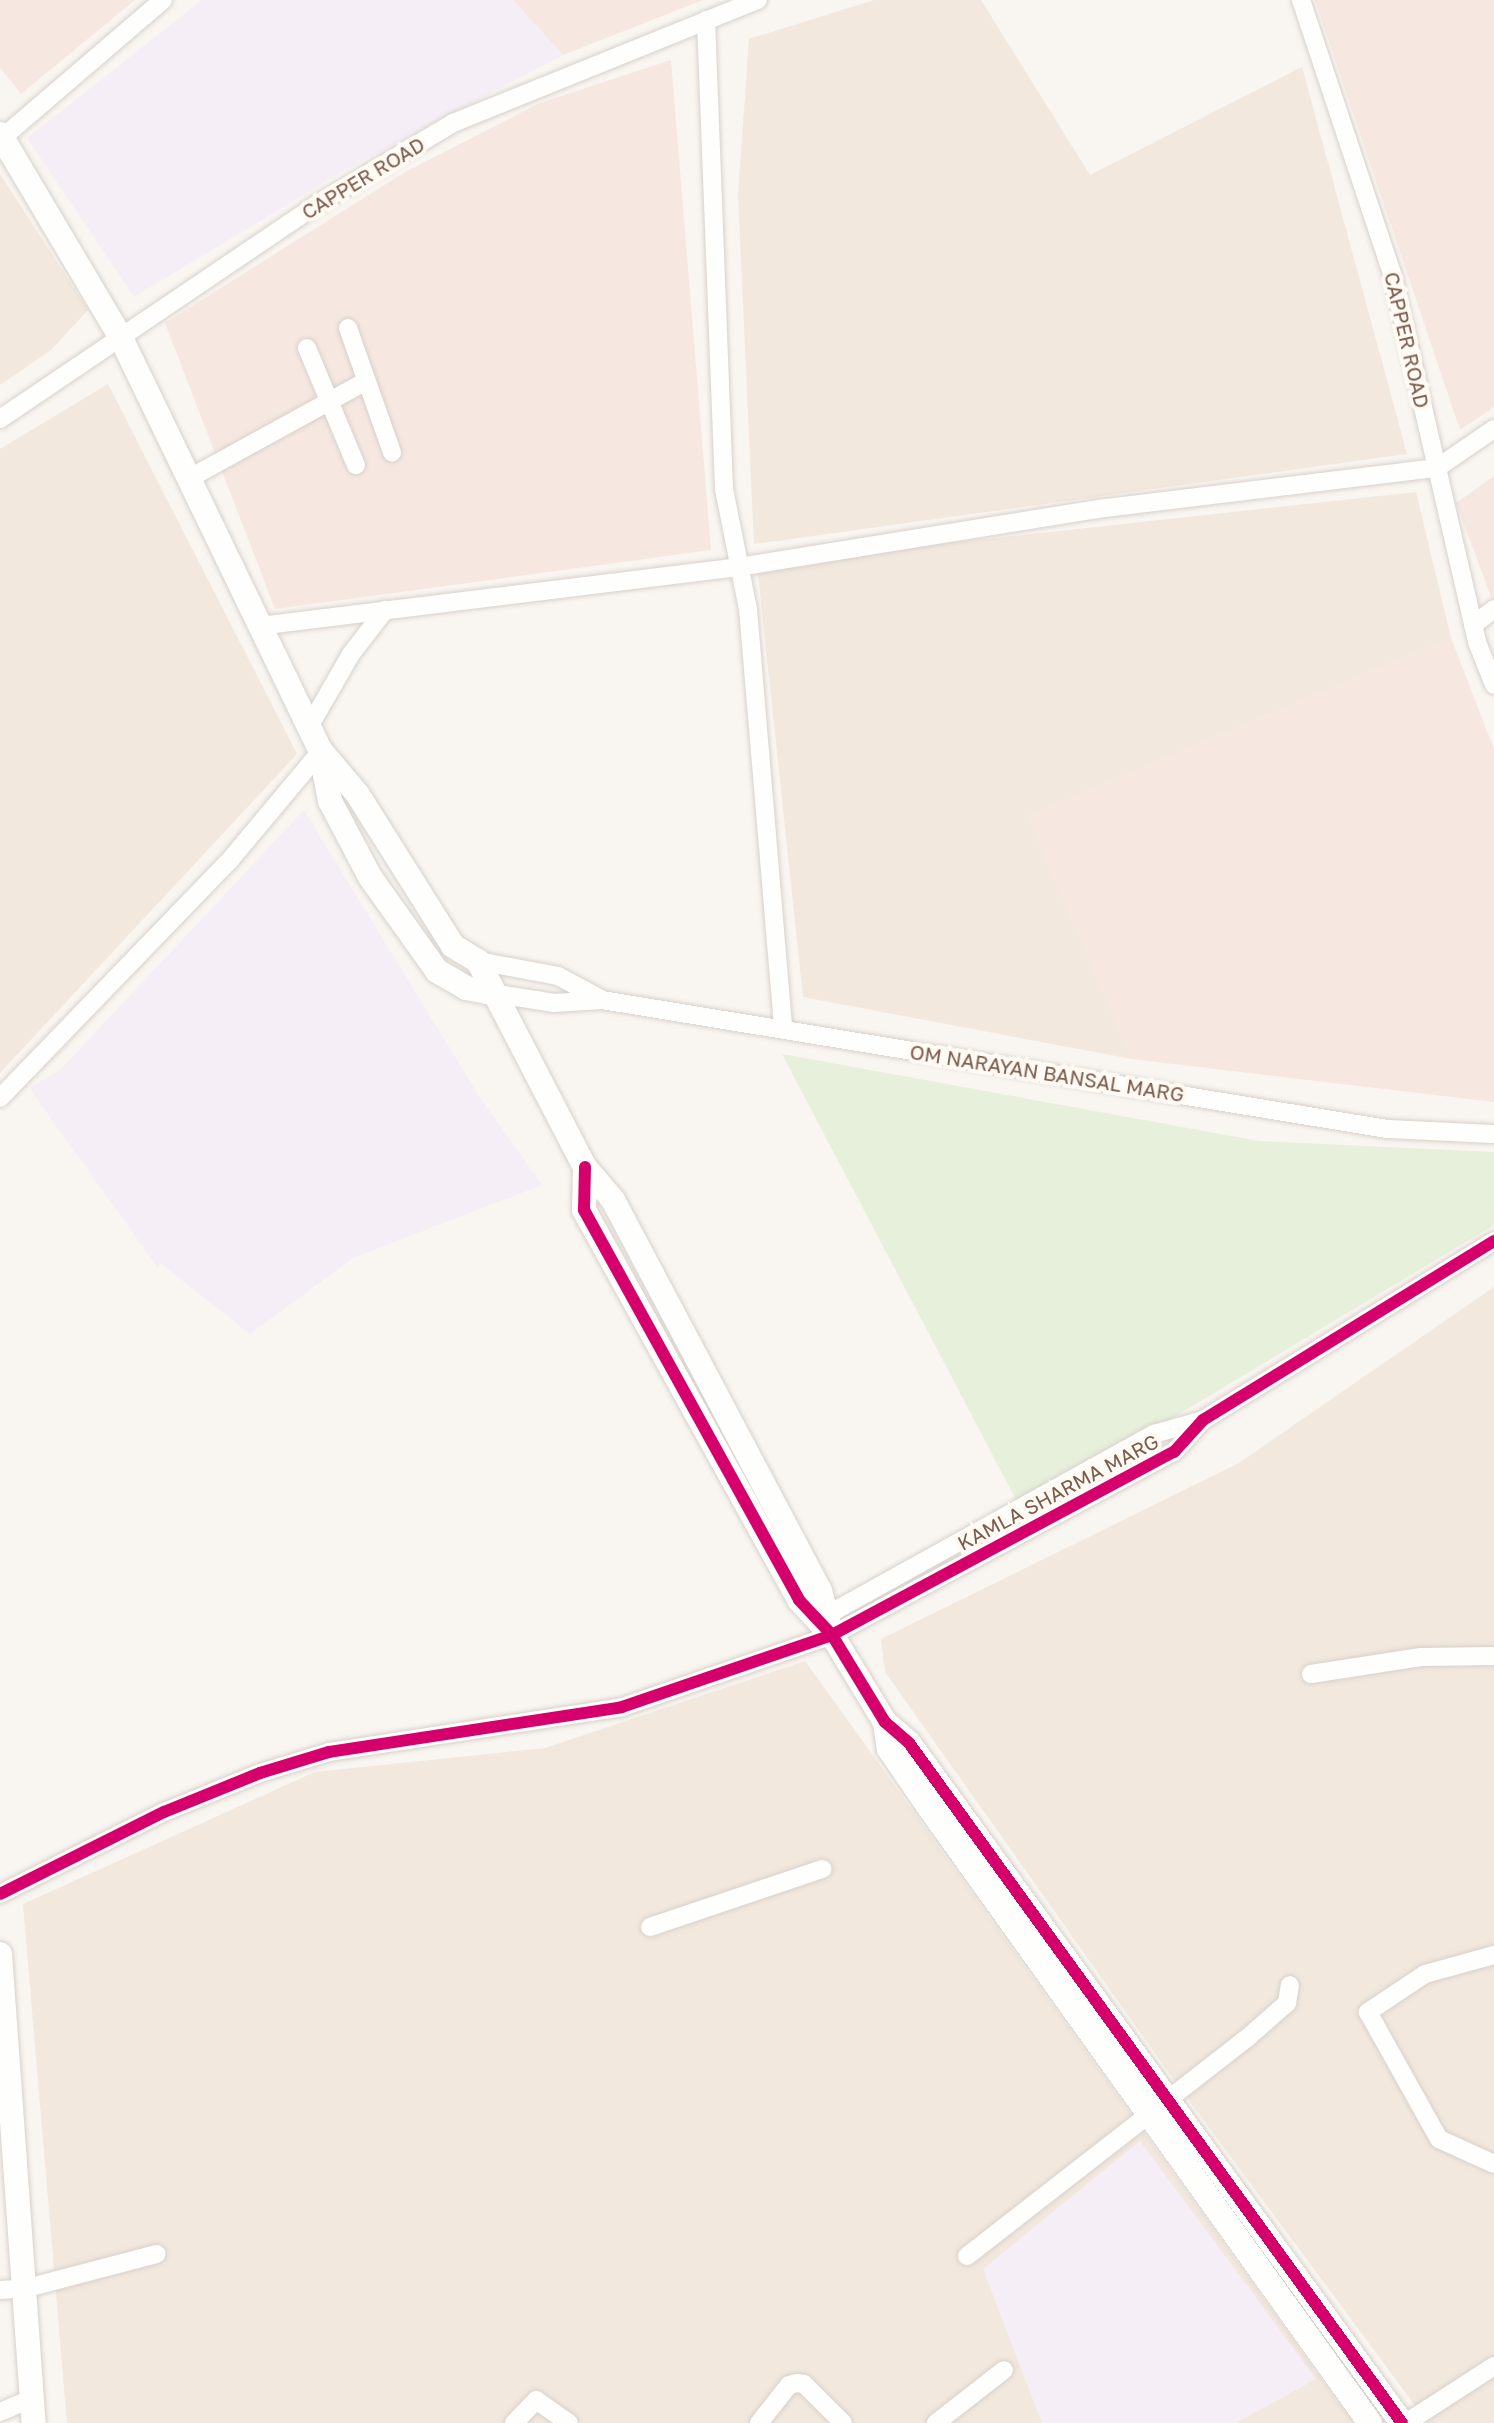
<!DOCTYPE html>
<style>
body{margin:0}
#map{position:relative;width:1494px;height:2423px;overflow:hidden;background:#f9f5f0;font-family:"Golos Text",sans-serif}
div>[style]{position:absolute}
.residential>*{inset:0;background:#f2e8de}
.commercial>*{inset:0;background:#f6e8e1}
.education>*{inset:0;background:#f6eef6}
.green>*{inset:0;background:#e7f0db}
.roads{filter:drop-shadow(0 0 2px #d7d1cb) drop-shadow(0 0 2px #d7d1cb)}
.minor>*{height:18px;margin:-9px;padding:0 9px;transform-origin:9px;border-radius:9px;background:#fefefd}
.tertiary>*{height:24px;margin:-12px;padding:0 12px;transform-origin:12px;border-radius:12px;background:#fefefd}
.cycleway>*{height:12px;margin:-6px;padding:0 6px;transform-origin:6px;border-radius:6px;background:#d6006c}
span{translate:-50% -50%;white-space:nowrap;text-align:center;line-height:1.15;-webkit-text-stroke:8px #fffaf3;paint-order:stroke}
.street-label{font-size:20px;color:#7a5c4d}
</style>
<div id="map">
<div class="residential">
<i style="clip-path:polygon(874px 0,981px 0,1090px 175px,1302px 67px,1407px 454px,754px 544px,738px 195px,749px 39px)"></i>
<i style="clip-path:polygon(0 174px,88px 310px,51px 350px,0 385px)"></i>
<i style="clip-path:polygon(108px 384px,297px 754px,0 1073px,0 449px)"></i>
<i style="clip-path:polygon(1416px 492px,1451px 638px,1028px 816px,1132px 1059px,803px 997px,757px 564px)"></i>
<i style="clip-path:polygon(1494px 1287px,1494px 2423px,1428px 2423px,1176px 2083px,885px 1672px,881px 1639px,1239px 1463px)"></i>
<i style="clip-path:polygon(805px 1661px,1353px 2423px,67px 2423px,23px 1904px,315px 1772px,545px 1748px)"></i>
</div>
<div class="commercial">
<i style="clip-path:polygon(0 0,135px 0,21px 94px,0 68px)"></i>
<i style="clip-path:polygon(513px 0,703px 0,563px 55px)"></i>
<i style="clip-path:polygon(1315px 0,1494px 0,1494px 407px,1460px 430px)"></i>
<i style="clip-path:polygon(671px 60px,711px 550px,275px 609px,165px 323px,405px 172px,540px 103px)"></i>
<i style="clip-path:polygon(1494px 476px,1494px 605px,1456px 503px)"></i>
<i style="clip-path:polygon(1451px 638px,1494px 749px,1494px 1102px,1132px 1059px,1027px 816px)"></i>
</div>
<div class="education">
<i style="clip-path:polygon(202px 0,513px 0,563px 55px,338px 174px,134px 297px,27px 138px)"></i>
<i style="clip-path:polygon(304px 810px,479px 1096px,542px 1185px,353px 1258px,250px 1334px,160px 1263px,158px 1268px,29px 1088px,60px 1070px)"></i>
<i style="clip-path:polygon(1140px 2141px,1316px 2379px,1236px 2423px,1042px 2423px,983px 2269px)"></i>
</div>
<div class="green">
<i style="clip-path:polygon(782px 1054px,1259px 1141px,1494px 1152px,1494px 1225px,1021px 1509px)"></i>
</div>
<div class="roads">
<div class="minor">
<i style="left:1301px;top:0;width:288px;rotate:71.6deg"></i>
<i style="left:1392px;top:273px;width:379px;rotate:77deg"></i>
<i style="left:1477px;top:642px;width:46px;rotate:68.4deg"></i>
<i style="left:706px;top:20px;width:469px;rotate:87.8deg"></i>
<i style="left:724px;top:489px;width:122px;rotate:78.7deg"></i>
<i style="left:748px;top:609px;width:422px;rotate:85.2deg"></i>
<i style="left:2px;top:138px;width:212px;rotate:-40.6deg"></i>
<i style="left:348px;top:328px;width:132px;rotate:70.5deg"></i>
<i style="left:307px;top:348px;width:127px;rotate:67.3deg"></i>
<i style="left:0;top:419px;width:382px;rotate:-34.1deg"></i>
<i style="left:316px;top:205px;width:160px;rotate:-30.9deg"></i>
<i style="left:453px;top:123px;width:329px;rotate:-22deg"></i>
<i style="left:188px;top:479px;width:203px;rotate:-28.8deg"></i>
<i style="left:1473px;top:625px;width:26px;rotate:-37deg"></i>
<i style="left:259px;top:626px;width:484px;rotate:-7deg"></i>
<i style="left:739px;top:567px;width:363px;rotate:-9.2deg"></i>
<i style="left:1097px;top:509px;width:342px;rotate:-6.9deg"></i>
<i style="left:1437px;top:468px;width:69px;rotate:-34.4deg"></i>
<i style="left:309px;top:727px;width:84px;rotate:-60.1deg"></i>
<i style="left:351px;top:654px;width:56px;rotate:-52.3deg"></i>
<i style="left:478px;top:961px;width:81px;rotate:10.6deg"></i>
<i style="left:558px;top:976px;width:49px;rotate:28.1deg"></i>
<i style="left:491px;top:993px;width:64px;rotate:9deg"></i>
<i style="left:554px;top:1003px;width:48px;rotate:-3.6deg"></i>
<i style="left:602px;top:1000px;width:796px;rotate:9.33deg"></i>
<i style="left:1387px;top:1129px;width:107px;rotate:2.7deg"></i>
<i style="left:0;top:1098px;width:331px;rotate:-46deg"></i>
<i style="left:230px;top:860px;width:142px;rotate:-50.1deg"></i>
<i style="left:827px;top:1615px;width:374px;rotate:-29deg"></i>
<i style="left:1154px;top:1434px;width:51px;rotate:-15.9deg"></i>
<i style="left:1311px;top:1674px;width:111px;rotate:-8.8deg"></i>
<i style="left:1421px;top:1657px;width:73px;rotate:-0.8deg"></i>
<i style="left:0;top:1894px;width:183px;rotate:-26.6deg"></i>
<i style="left:164px;top:1812px;width:104px;rotate:-22.1deg"></i>
<i style="left:260px;top:1773px;width:72px;rotate:-16.9deg"></i>
<i style="left:329px;top:1752px;width:296px;rotate:-8.7deg"></i>
<i style="left:622px;top:1707px;width:222px;rotate:-18.9deg"></i>
<i style="left:832px;top:1635px;width:388px;rotate:-28.2deg"></i>
<i style="left:1174px;top:1452px;width:43px;rotate:-47.8deg"></i>
<i style="left:1203px;top:1420px;width:342px;rotate:-31.6deg"></i>
<i style="left:650px;top:1927px;width:182px;rotate:-18.6deg"></i>
<i style="left:1494px;top:1955px;width:72px;rotate:164.6deg"></i>
<i style="left:1425px;top:1974px;width:69px;rotate:146.3deg"></i>
<i style="left:1368px;top:2012px;width:145px;rotate:60.8deg"></i>
<i style="left:1439px;top:2139px;width:60px;rotate:24.4deg"></i>
<i style="left:967px;top:2256px;width:353px;rotate:-37.9deg"></i>
<i style="left:1246px;top:2039px;width:55px;rotate:-41.3deg"></i>
<i style="left:1287px;top:2003px;width:18px;rotate:-81deg"></i>
<i style="left:0;top:2290px;width:27px;rotate:-4deg"></i>
<i style="left:27px;top:2288px;width:134px;rotate:-14.7deg"></i>
<i style="left:0;top:2412px;width:36px;rotate:-23deg"></i>
<i style="left:514px;top:2423px;width:32px;rotate:-46deg"></i>
<i style="left:536px;top:2400px;width:40px;rotate:34.9deg"></i>
<i style="left:759px;top:2423px;width:48px;rotate:-51.7deg"></i>
<i style="left:789px;top:2385px;width:8px;rotate:-14deg"></i>
<i style="left:797px;top:2383px;width:7px;rotate:8deg"></i>
<i style="left:804px;top:2384px;width:55px;rotate:45deg"></i>
<i style="left:936px;top:2423px;width:86px;rotate:-37.9deg"></i>
<i style="left:1406px;top:2423px;width:105px;rotate:-32.9deg"></i>
</div>
<div class="tertiary">
<i style="left:0;top:134px;width:237px;rotate:59.3deg"></i>
<i style="left:121px;top:338px;width:459px;rotate:64.2deg"></i>
<i style="left:321px;top:751px;width:57px;rotate:49.9deg"></i>
<i style="left:358px;top:795px;width:178px;rotate:57.8deg"></i>
<i style="left:453px;top:946px;width:29px;rotate:31deg"></i>
<i style="left:478px;top:961px;width:232px;rotate:62.6deg"></i>
<i style="left:585px;top:1167px;width:43px;rotate:49.7deg"></i>
<i style="left:613px;top:1200px;width:442px;rotate:62.1deg"></i>
<i style="left:820px;top:1591px;width:46px;rotate:74.7deg"></i>
<i style="left:321px;top:754px;width:48px;rotate:79.2deg"></i>
<i style="left:330px;top:801px;width:86px;rotate:62.2deg"></i>
<i style="left:370px;top:877px;width:115px;rotate:54.5deg"></i>
<i style="left:437px;top:971px;width:34px;rotate:30deg"></i>
<i style="left:466px;top:988px;width:25px;rotate:11deg"></i>
<i style="left:585px;top:1167px;width:43px;rotate:91.3deg"></i>
<i style="left:584px;top:1210px;width:445px;rotate:61.1deg"></i>
<i style="left:799px;top:1600px;width:48px;rotate:46.7deg"></i>
<i style="left:832px;top:1635px;width:102px;rotate:58.7deg"></i>
<i style="left:885px;top:1722px;width:32px;rotate:41deg"></i>
<i style="left:909px;top:1743px;width:840px;rotate:54.06deg"></i>
<i style="left:885px;top:1722px;width:27px;rotate:82deg"></i>
<i style="left:889px;top:1749px;width:69px;rotate:55.6deg"></i>
<i style="left:928px;top:1806px;width:759px;rotate:54.38deg"></i>
<i style="left:0;top:1954px;width:470px;rotate:85.9deg"></i>
</div>
</div>
<div class="cycleway">
<i style="left:585px;top:1167px;width:43px;rotate:91.3deg"></i>
<i style="left:584px;top:1210px;width:445px;rotate:61.1deg"></i>
<i style="left:799px;top:1600px;width:48px;rotate:46.7deg"></i>
<i style="left:832px;top:1635px;width:102px;rotate:58.7deg"></i>
<i style="left:885px;top:1722px;width:32px;rotate:41deg"></i>
<i style="left:909px;top:1743px;width:840px;rotate:54.06deg"></i>
<i style="left:0;top:1894px;width:183px;rotate:-26.6deg"></i>
<i style="left:164px;top:1812px;width:104px;rotate:-22.1deg"></i>
<i style="left:260px;top:1773px;width:72px;rotate:-16.9deg"></i>
<i style="left:329px;top:1752px;width:296px;rotate:-8.7deg"></i>
<i style="left:622px;top:1707px;width:222px;rotate:-18.9deg"></i>
<i style="left:832px;top:1635px;width:388px;rotate:-28.2deg"></i>
<i style="left:1174px;top:1452px;width:43px;rotate:-47.8deg"></i>
<i style="left:1203px;top:1420px;width:342px;rotate:-31.6deg"></i>
</div>
<div class="street-label">
<span style="left:363px;top:178px;rotate:-31deg">CAPPER ROAD</span>
<span style="left:1407px;top:340px;rotate:77deg">CAPPER ROAD</span>
<span style="left:1047px;top:1073px;rotate:9deg">OM NARAYAN BANSAL MARG</span>
<span style="left:1058px;top:1492px;rotate:-28deg">KAMLA SHARMA MARG</span>
</div>
</div>
